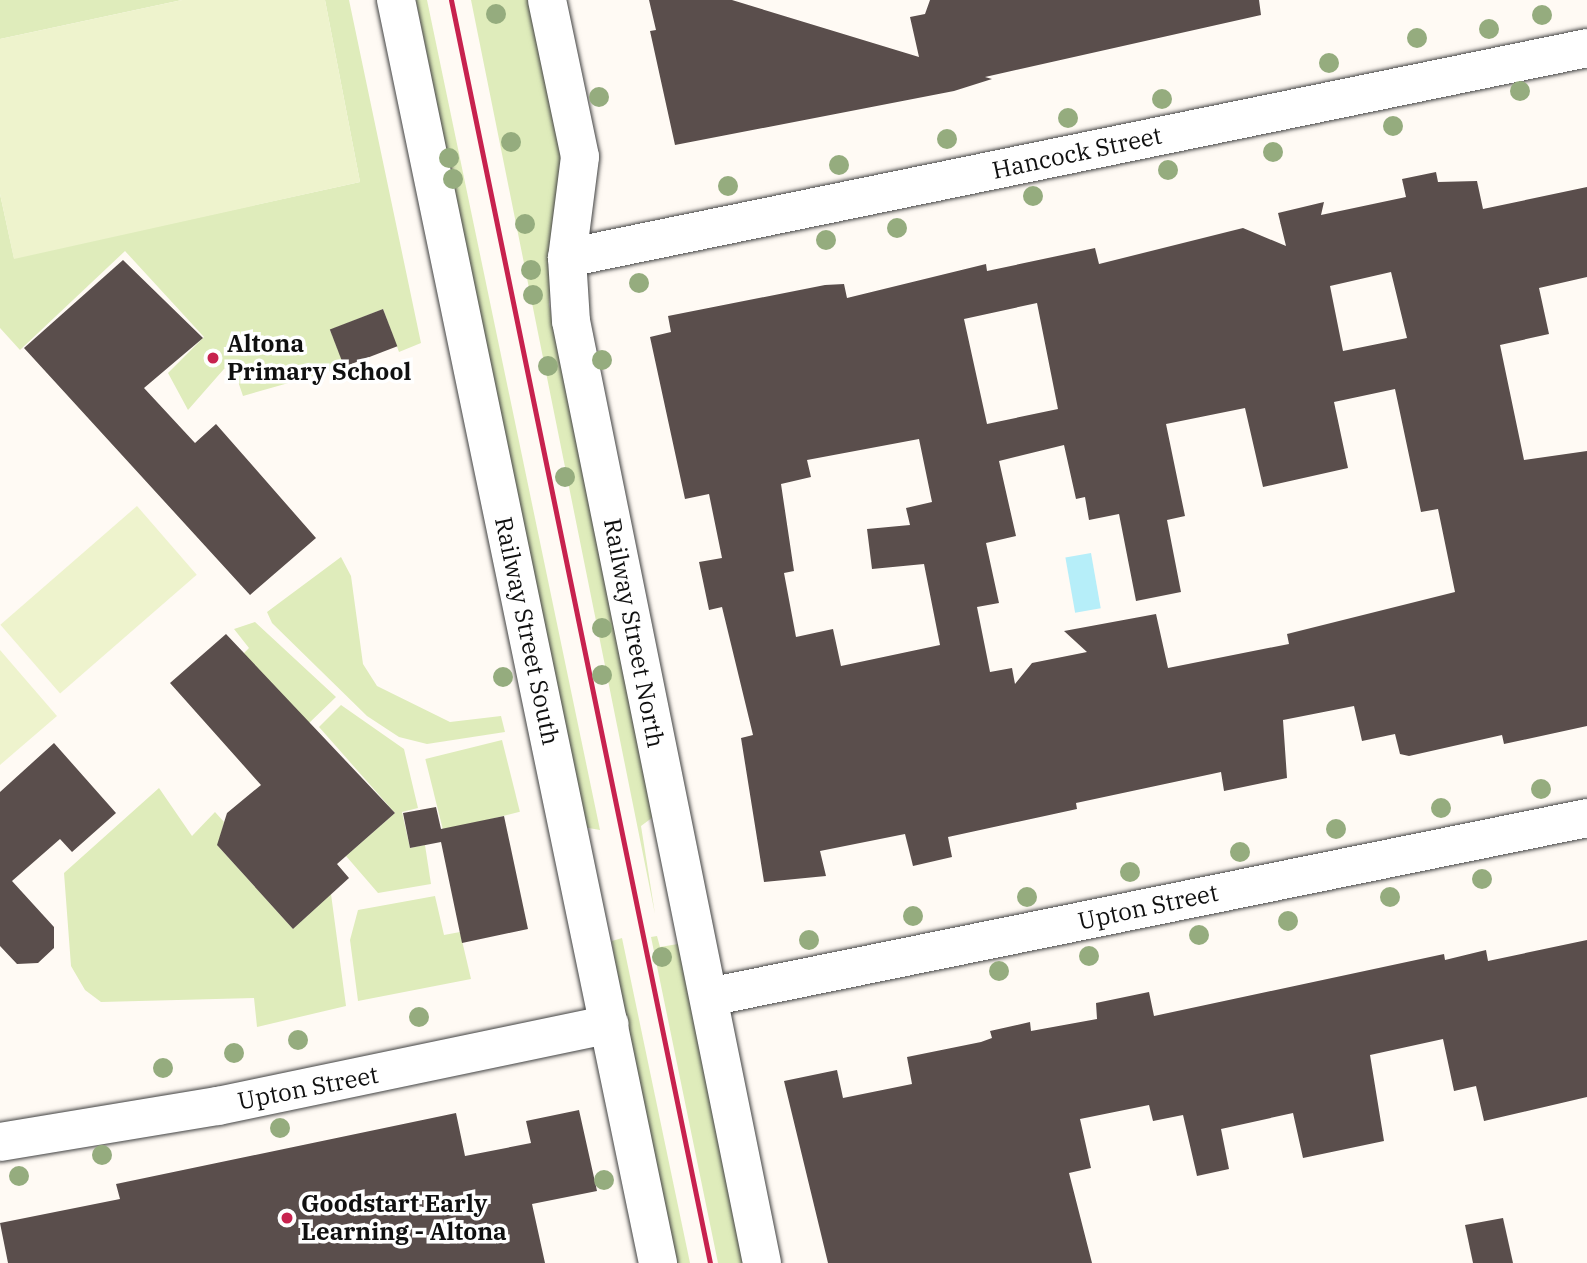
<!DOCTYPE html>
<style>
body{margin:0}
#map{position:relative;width:1587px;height:1263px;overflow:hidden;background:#fffaf4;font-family:"IBM Plex Serif",serif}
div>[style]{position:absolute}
.green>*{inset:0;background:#dfecbb;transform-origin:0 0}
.pitch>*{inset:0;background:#eef3cd;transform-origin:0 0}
.water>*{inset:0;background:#b6eef9;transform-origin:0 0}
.building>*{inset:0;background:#5a4e4c;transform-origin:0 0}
.roads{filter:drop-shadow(0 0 2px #434343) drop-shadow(0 0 2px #434343)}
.street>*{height:38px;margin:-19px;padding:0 19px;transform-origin:19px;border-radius:19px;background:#fff}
.rail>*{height:5px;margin:-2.5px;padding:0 2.5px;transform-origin:2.5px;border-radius:2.5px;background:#c7224e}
.trees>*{width:20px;height:20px;margin:-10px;border-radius:50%;background:#95ac7e}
.dots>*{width:19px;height:19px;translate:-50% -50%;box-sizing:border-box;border:4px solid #fff;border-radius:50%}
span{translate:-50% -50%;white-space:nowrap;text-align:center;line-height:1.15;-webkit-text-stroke:7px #fff;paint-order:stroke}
.street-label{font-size:24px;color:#101010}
.poi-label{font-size:24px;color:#101010;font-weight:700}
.left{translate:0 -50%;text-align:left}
</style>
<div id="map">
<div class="green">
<i style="clip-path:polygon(0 0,182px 0,0 39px)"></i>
<i style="clip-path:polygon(325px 0,349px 0,421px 343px,399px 352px,383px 309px,330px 330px,345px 367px,243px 396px,231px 361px,188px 410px,168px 373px,204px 337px,125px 251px,20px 350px,0 328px,0 194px,14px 258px,360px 182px)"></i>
<i style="clip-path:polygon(416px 0,427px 0,600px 830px,583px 827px)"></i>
<i style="clip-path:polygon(471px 0,530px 0,561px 155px,549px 304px,653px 817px,641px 826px,655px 914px)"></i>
<i style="clip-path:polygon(341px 557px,351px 576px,363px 664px,377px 686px,450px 722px,501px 716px,505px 732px,427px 744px,399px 737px,367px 716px,272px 623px,267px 612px)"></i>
<i style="clip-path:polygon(255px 622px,336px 697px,279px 752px,243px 654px,249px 648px,234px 629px)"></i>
<i style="clip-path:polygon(341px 705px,404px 749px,418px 808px,402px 812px,410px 848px,425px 845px,431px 884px,378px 893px,346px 856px,395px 813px,319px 727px)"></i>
<i style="left:502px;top:740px;width:74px;height:79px;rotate:76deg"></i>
<i style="clip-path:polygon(159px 788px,192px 836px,215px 812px,224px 822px,218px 846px,293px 929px,331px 894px,346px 1006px,257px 1027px,254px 998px,101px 1002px,85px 990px,71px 966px,64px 873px)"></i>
<i style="clip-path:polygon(435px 896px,444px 935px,460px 932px,471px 979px,358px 1001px,350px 940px,358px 910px)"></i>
<i style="clip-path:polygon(657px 936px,660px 947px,678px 944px,748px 1263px,718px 1263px,651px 937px)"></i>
<i style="clip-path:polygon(622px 938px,690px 1263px,677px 1263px,614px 957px,612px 941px)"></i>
</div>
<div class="pitch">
<i style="clip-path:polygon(182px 0,325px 0,360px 182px,14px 259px,0 194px,0 39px)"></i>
<i style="left:137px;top:506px;width:91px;height:181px;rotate:49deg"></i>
<i style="clip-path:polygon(0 650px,57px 716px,0 765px)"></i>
</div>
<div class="water">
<i style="left:1091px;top:553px;width:56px;height:26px;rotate:80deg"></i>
</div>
<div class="building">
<i style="clip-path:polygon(649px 0,732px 0,919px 57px,910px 17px,925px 14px,930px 0,1259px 0,1261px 15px,985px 77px,992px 79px,954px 91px,675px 145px,650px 31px,656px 30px)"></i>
<i style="clip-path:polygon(evenodd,1436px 172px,1438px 182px,1477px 181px,1483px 209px,1587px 187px,1587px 277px,1539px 288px,1549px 334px,1500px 345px,1524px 460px,1587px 451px,1587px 726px,1504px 744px,1502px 735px,1409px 756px,1400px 754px,1395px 734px,1362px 741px,1354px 706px,1283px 720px,1287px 778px,1224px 791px,1221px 772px,1076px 803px,1077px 809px,948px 837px,952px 857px,913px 866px,905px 834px,820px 851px,826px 876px,764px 882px,741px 738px,753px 735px,722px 607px,709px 610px,699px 562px,722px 558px,709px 494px,685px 499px,650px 337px,671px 332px,668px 316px,825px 285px,844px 284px,847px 298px,986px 264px,987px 271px,1095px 248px,1099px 264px,1243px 228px,1286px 246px,1278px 213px,1324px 202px,1321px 215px,1406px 197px,1402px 179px,1436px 172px,1391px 272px,1407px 338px,1343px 351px,1330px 286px,1391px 272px,1436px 172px,1037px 303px,1058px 409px,987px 424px,964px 319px,1037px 303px,1436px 172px,1395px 389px,1421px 512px,1438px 509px,1455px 592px,1287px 634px,1289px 644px,1168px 668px,1156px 614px,1064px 631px,1087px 652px,1032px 663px,1015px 684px,1012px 668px,990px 672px,977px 607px,999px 603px,986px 543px,1016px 536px,999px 461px,1064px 445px,1076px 499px,1085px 497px,1089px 520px,1119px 514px,1136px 601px,1181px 592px,1167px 520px,1185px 516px,1166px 424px,1245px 408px,1263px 487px,1348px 468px,1334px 402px,1395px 389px,1436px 172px,919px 439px,932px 502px,906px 508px,910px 525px,867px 529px,872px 569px,924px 564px,940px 645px,841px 666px,833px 629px,796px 637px,784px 573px,794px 571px,781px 484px,811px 477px,807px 460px,919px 439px)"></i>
<i style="clip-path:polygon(123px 260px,203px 338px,144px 388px,195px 443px,216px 424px,316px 538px,250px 595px,24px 348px)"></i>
<i style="left:383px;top:309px;width:40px;height:57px;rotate:69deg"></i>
<i style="clip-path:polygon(226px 634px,395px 813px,337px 864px,349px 878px,293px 929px,217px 845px,227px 813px,261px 785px,170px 683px)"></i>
<i style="clip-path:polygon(54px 743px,116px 813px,72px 852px,60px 839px,12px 881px,54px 927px,54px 948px,38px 963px,17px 964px,0 946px,0 792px)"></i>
<i style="clip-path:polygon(436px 807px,441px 829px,504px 816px,528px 929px,462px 943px,441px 842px,410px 848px,403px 813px)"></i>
<i style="clip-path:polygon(1587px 940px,1587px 1097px,1484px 1121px,1476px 1086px,1454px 1091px,1443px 1039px,1370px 1055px,1384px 1141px,1303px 1158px,1293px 1113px,1221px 1129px,1229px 1169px,1197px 1176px,1183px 1115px,1153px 1121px,1149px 1105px,1080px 1119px,1091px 1168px,1069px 1173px,1092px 1263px,828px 1263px,784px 1081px,837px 1070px,843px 1098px,912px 1084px,907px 1057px,981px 1042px,992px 1038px,990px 1031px,1030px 1022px,1031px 1031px,1097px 1019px,1096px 1003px,1149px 992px,1154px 1016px,1444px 954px,1445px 960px,1486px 950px,1488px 961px)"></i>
<i style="clip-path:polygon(579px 1110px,597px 1191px,532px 1204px,545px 1263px,8px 1263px,0 1223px,120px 1199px,116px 1184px,456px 1113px,465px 1156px,531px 1143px,526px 1121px)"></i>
<i style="clip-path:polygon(1503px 1218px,1513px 1263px,1473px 1263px,1465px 1225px)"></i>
</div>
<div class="roads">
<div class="street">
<i style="left:396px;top:0;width:1290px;rotate:78.28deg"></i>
<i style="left:547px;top:0;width:160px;rotate:78.1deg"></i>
<i style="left:580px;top:157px;width:102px;rotate:97.3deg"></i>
<i style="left:567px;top:258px;width:63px;rotate:86.4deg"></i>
<i style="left:571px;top:321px;width:961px;rotate:78.54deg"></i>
<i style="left:567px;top:258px;width:1041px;rotate:-11.63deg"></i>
<i style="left:709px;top:997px;width:896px;rotate:-11.52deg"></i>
<i style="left:0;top:1142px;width:221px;rotate:-9.4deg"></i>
<i style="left:218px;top:1106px;width:400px;rotate:-11.8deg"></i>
</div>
</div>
<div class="rail">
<i style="left:451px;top:0;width:1289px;rotate:78.41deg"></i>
</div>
<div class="trees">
<i style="left:496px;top:14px"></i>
<i style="left:1542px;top:15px"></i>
<i style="left:1489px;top:29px"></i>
<i style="left:1417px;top:38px"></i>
<i style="left:1329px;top:63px"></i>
<i style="left:1520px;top:91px"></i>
<i style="left:599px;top:97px"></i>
<i style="left:1162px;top:99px"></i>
<i style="left:1068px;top:118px"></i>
<i style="left:1393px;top:126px"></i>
<i style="left:947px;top:139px"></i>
<i style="left:511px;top:142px"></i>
<i style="left:1273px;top:152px"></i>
<i style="left:449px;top:158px"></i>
<i style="left:839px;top:165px"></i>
<i style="left:1168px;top:170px"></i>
<i style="left:453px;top:179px"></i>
<i style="left:728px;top:186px"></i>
<i style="left:1033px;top:196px"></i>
<i style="left:525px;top:224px"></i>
<i style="left:897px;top:228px"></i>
<i style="left:826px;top:240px"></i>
<i style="left:531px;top:270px"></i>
<i style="left:639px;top:283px"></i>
<i style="left:533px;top:295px"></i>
<i style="left:602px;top:360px"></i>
<i style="left:548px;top:366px"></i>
<i style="left:565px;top:477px"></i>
<i style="left:602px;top:628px"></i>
<i style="left:602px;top:675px"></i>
<i style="left:503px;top:677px"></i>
<i style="left:1541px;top:789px"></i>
<i style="left:1441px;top:808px"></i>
<i style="left:1336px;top:829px"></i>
<i style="left:1240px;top:852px"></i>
<i style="left:1130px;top:872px"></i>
<i style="left:1482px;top:879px"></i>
<i style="left:1027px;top:897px"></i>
<i style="left:1390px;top:897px"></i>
<i style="left:913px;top:916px"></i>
<i style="left:1288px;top:921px"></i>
<i style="left:1199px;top:935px"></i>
<i style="left:809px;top:940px"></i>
<i style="left:1089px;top:956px"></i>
<i style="left:662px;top:957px"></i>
<i style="left:999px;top:971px"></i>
<i style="left:419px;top:1017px"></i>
<i style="left:298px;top:1040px"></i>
<i style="left:234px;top:1053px"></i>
<i style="left:163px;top:1068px"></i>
<i style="left:280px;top:1128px"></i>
<i style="left:102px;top:1155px"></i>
<i style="left:19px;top:1176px"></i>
<i style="left:604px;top:1180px"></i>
</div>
<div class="dots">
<i style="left:213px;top:358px;background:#c7224e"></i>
<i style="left:287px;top:1218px;background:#c7224e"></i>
</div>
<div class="street-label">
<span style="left:1077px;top:153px;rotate:-12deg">Hancock Street</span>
<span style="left:527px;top:631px;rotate:78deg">Railway Street South</span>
<span style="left:634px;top:633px;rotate:79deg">Railway Street North</span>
<span style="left:1148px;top:907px;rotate:-12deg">Upton Street</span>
<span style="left:308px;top:1088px;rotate:-11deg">Upton Street</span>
</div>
<div class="poi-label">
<span class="left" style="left:227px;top:358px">Altona<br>Primary School</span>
<span class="left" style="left:301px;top:1218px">Goodstart Early<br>Learning - Altona</span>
</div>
</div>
